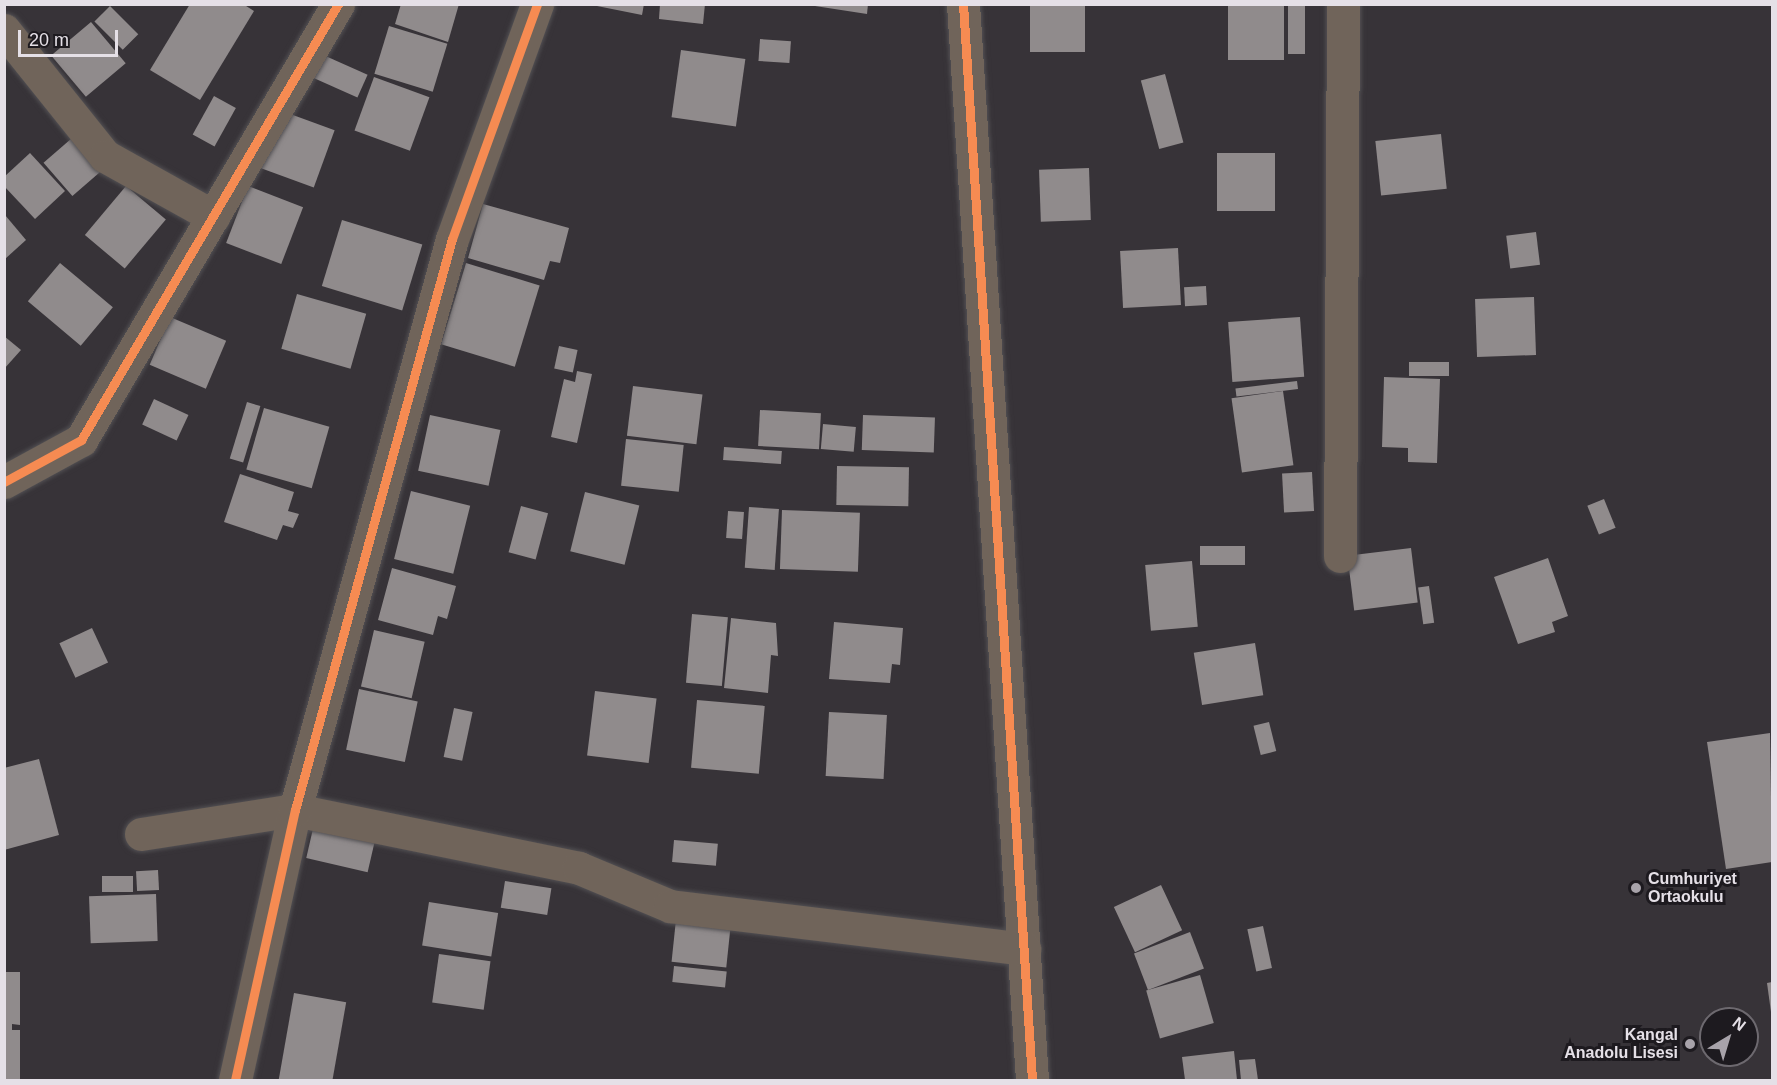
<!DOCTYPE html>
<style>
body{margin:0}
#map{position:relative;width:1777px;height:1085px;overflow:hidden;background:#373338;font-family:Arial,sans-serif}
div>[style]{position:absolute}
.building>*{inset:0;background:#908b8c;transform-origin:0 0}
.roads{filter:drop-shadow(0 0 2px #525053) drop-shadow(0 0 2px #525053)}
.minor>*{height:33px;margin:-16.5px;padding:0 16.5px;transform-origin:16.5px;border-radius:16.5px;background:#70645a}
.cycleway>*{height:9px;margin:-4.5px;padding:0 4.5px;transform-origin:4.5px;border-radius:4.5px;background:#f68b52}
.dots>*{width:16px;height:16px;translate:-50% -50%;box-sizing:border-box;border:3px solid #1d1a1f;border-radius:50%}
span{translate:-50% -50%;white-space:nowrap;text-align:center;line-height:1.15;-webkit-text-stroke:6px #1d1a1f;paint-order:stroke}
.poi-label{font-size:16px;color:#e5e0e7;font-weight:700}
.left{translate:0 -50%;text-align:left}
.right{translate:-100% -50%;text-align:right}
.frame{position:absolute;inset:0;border:6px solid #e5e0e7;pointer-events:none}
.north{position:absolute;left:1699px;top:1007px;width:60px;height:60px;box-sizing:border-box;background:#1d1a1f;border:2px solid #6d696f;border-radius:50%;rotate:38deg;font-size:16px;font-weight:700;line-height:24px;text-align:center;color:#e5e0e7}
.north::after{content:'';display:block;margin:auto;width:21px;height:27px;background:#a8a3aa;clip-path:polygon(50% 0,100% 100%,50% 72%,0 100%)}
.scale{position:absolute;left:18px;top:30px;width:100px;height:27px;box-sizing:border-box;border:3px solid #e5e0e7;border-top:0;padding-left:8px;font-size:18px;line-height:21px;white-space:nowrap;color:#e5e0e7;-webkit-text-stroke:4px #1d1a1f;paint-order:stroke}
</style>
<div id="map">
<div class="building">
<i style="clip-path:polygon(190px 4px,243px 4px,254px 11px,200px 100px,150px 70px)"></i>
<i style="clip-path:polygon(401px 4px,459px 4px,448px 42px,395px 24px)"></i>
<i style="clip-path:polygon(587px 4px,644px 4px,642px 15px)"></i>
<i style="clip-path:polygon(660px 4px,705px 4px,703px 24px,659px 19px)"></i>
<i style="clip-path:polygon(802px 4px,868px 4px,867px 14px)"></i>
<i style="left:1030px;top:4px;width:55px;height:48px"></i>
<i style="left:1228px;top:4px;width:56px;height:56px"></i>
<i style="left:1288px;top:4px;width:17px;height:50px"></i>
<i style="left:110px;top:6px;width:40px;height:22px;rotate:45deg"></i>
<i style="left:91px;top:22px;width:54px;height:52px;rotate:50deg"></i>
<i style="left:389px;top:26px;width:61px;height:50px;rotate:17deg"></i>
<i style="left:760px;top:39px;width:31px;height:22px;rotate:4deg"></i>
<i style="left:681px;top:50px;width:65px;height:68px;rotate:8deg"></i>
<i style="left:321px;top:54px;width:51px;height:25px;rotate:24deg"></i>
<i style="left:1165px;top:74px;width:71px;height:25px;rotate:75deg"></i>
<i style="left:374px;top:77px;width:59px;height:57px;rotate:20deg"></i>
<i style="left:214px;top:96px;width:25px;height:44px;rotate:29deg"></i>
<i style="left:282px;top:111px;width:56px;height:61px;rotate:20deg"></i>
<i style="left:79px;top:132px;width:44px;height:47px;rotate:49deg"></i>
<i style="left:1441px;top:134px;width:55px;height:66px;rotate:84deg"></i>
<i style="clip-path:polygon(30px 153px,65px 191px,35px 219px,4px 186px,4px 177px)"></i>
<i style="left:1217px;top:153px;width:58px;height:58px"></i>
<i style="left:1089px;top:168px;width:52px;height:50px;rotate:88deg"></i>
<i style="left:126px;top:186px;width:52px;height:64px;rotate:40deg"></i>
<i style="left:248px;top:186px;width:59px;height:61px;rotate:21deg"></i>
<i style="clip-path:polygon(483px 204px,569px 228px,560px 263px,550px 261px,544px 280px,468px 258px)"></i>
<i style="clip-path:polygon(5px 215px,26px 240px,5px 259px)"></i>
<i style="left:342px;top:220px;width:84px;height:69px;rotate:17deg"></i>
<i style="left:1536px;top:232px;width:33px;height:30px;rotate:83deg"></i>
<i style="left:1178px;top:248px;width:57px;height:58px;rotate:87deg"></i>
<i style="left:60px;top:263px;width:69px;height:50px;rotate:40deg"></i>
<i style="left:466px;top:263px;width:77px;height:85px;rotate:17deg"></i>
<i style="left:1206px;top:286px;width:19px;height:22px;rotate:87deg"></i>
<i style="left:297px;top:294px;width:72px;height:57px;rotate:16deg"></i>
<i style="left:1534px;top:297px;width:58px;height:59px;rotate:88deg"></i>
<i style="left:170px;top:317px;width:61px;height:52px;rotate:23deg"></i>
<i style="left:1300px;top:317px;width:60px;height:72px;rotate:86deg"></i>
<i style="clip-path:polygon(4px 336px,21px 350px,4px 369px)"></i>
<i style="left:559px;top:346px;width:19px;height:23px;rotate:12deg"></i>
<i style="left:1409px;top:362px;width:40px;height:14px"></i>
<i style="clip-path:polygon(577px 371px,592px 374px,577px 443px,551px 437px,564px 379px,575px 382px)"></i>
<i style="clip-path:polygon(1384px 377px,1440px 379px,1437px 463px,1408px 462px,1408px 448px,1382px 447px)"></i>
<i style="left:1297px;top:381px;width:8px;height:62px;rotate:83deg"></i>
<i style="left:633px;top:386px;width:70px;height:50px;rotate:7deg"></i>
<i style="left:1283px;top:391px;width:75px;height:52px;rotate:82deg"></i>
<i style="left:154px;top:399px;width:38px;height:28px;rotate:25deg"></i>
<i style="left:247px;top:402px;width:14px;height:59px;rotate:17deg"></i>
<i style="left:264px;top:408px;width:68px;height:64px;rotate:16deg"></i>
<i style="left:760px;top:410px;width:61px;height:36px;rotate:3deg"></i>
<i style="left:430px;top:415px;width:72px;height:57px;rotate:12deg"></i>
<i style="left:863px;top:415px;width:72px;height:35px;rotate:2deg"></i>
<i style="left:823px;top:424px;width:33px;height:25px;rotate:5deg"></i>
<i style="left:626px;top:439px;width:58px;height:47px;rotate:6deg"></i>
<i style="left:724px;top:447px;width:58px;height:13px;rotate:4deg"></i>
<i style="left:837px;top:466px;width:72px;height:39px;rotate:1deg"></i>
<i style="left:1312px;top:472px;width:39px;height:30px;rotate:87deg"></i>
<i style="clip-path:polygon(240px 474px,294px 492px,288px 511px,299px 514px,293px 528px,283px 525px,277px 540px,224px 522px)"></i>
<i style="left:411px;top:491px;width:61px;height:70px;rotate:14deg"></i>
<i style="left:585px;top:492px;width:56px;height:61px;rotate:14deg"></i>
<i style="left:1604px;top:499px;width:31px;height:18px;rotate:68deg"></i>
<i style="left:521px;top:506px;width:28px;height:48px;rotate:15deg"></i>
<i style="left:749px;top:507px;width:30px;height:61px;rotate:4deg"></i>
<i style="left:782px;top:510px;width:78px;height:59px;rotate:2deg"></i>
<i style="left:728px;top:511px;width:16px;height:27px;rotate:4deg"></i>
<i style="left:1245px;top:546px;width:19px;height:45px;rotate:90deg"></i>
<i style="left:1411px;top:548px;width:55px;height:64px;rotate:83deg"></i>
<i style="clip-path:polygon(1548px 558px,1568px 616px,1552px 622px,1555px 632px,1518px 644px,1494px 577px)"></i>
<i style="left:1192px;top:561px;width:66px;height:47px;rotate:85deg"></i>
<i style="clip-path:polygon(392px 568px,456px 586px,447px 619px,438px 616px,433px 635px,378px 620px)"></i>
<i style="left:1429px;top:586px;width:37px;height:11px;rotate:82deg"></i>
<i style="left:692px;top:614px;width:36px;height:69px;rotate:5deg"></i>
<i style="clip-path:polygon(731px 618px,776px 623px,778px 656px,771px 655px,768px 693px,724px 688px)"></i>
<i style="clip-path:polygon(834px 622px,903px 628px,900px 665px,892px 664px,890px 683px,829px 679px)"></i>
<i style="left:92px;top:628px;width:38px;height:36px;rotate:65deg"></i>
<i style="left:374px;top:630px;width:52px;height:58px;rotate:13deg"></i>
<i style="left:1255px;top:643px;width:53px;height:62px;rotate:81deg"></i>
<i style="left:359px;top:689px;width:60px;height:62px;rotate:12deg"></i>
<i style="left:595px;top:691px;width:62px;height:65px;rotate:7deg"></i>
<i style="left:697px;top:700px;width:68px;height:68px;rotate:5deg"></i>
<i style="left:454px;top:708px;width:19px;height:50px;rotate:12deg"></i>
<i style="left:829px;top:712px;width:58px;height:64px;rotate:3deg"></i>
<i style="left:1269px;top:722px;width:30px;height:16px;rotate:76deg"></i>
<i style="clip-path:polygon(1770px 733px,1772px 862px,1726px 869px,1707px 742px)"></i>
<i style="clip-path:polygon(39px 759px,59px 835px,4px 850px,4px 768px)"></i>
<i style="left:315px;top:820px;width:63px;height:39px;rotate:13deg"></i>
<i style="left:674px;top:840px;width:44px;height:22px;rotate:5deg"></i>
<i style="left:158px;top:870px;width:20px;height:22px;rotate:87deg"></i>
<i style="left:102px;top:876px;width:31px;height:16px"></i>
<i style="left:505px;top:881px;width:47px;height:27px;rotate:9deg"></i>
<i style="left:1161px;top:885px;width:50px;height:52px;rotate:65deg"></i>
<i style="left:156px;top:894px;width:47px;height:67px;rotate:88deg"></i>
<i style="left:429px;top:902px;width:70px;height:44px;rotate:9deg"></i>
<i style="left:677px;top:910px;width:55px;height:52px;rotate:6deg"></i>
<i style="left:1263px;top:926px;width:43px;height:16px;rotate:78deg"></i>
<i style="left:1190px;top:932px;width:39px;height:60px;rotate:69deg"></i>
<i style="left:439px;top:954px;width:52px;height:49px;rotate:8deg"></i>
<i style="left:674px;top:966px;width:53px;height:16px;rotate:6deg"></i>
<i style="clip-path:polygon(4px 972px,20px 972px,20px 1025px,12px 1024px,12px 1030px,20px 1030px,20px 1080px,4px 1080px)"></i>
<i style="left:1200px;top:975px;width:50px;height:56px;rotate:74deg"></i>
<i style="clip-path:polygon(1772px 982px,1772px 1012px,1771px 1012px,1767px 983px)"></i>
<i style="left:294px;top:993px;width:53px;height:88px;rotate:10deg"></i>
<i style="clip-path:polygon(1234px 1051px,1237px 1080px,1185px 1080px,1182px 1057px)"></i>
<i style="clip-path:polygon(1255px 1059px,1258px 1080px,1241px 1080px,1239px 1060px)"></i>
</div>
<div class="roads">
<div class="minor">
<i style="left:963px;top:4px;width:1078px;rotate:86.33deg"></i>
<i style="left:4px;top:30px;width:161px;rotate:51.3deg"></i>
<i style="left:105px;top:156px;width:124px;rotate:29.1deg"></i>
<i style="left:4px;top:482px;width:88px;rotate:-28.6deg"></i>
<i style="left:81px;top:440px;width:506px;rotate:-59.48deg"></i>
<i style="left:1340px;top:556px;width:552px;rotate:-89.69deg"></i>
<i style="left:141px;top:834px;width:156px;rotate:-8.9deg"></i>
<i style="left:295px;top:810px;width:290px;rotate:11.5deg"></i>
<i style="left:579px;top:868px;width:99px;rotate:22.7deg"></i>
<i style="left:670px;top:906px;width:357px;rotate:6.9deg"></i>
<i style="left:235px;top:1080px;width:277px;rotate:-77.5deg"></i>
<i style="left:295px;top:810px;width:592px;rotate:-74.63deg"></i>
<i style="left:452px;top:239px;width:250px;rotate:-70.1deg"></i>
</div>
</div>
<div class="cycleway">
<i style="left:963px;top:4px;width:1078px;rotate:86.33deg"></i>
<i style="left:4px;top:482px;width:88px;rotate:-28.6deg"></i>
<i style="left:81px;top:440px;width:506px;rotate:-59.48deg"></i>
<i style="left:235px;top:1080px;width:277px;rotate:-77.5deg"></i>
<i style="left:295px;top:810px;width:592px;rotate:-74.63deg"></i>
<i style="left:452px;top:239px;width:250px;rotate:-70.1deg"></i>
</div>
<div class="dots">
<i style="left:1636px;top:888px;background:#a8a3aa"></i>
<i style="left:1690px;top:1044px;background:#a8a3aa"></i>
</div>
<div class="poi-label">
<span class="left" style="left:1648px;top:888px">Cumhuriyet<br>Ortaokulu</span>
<span class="right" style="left:1678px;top:1044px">Kangal<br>Anadolu Lisesi</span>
</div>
<div class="frame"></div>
<div class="north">N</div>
<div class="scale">20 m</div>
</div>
